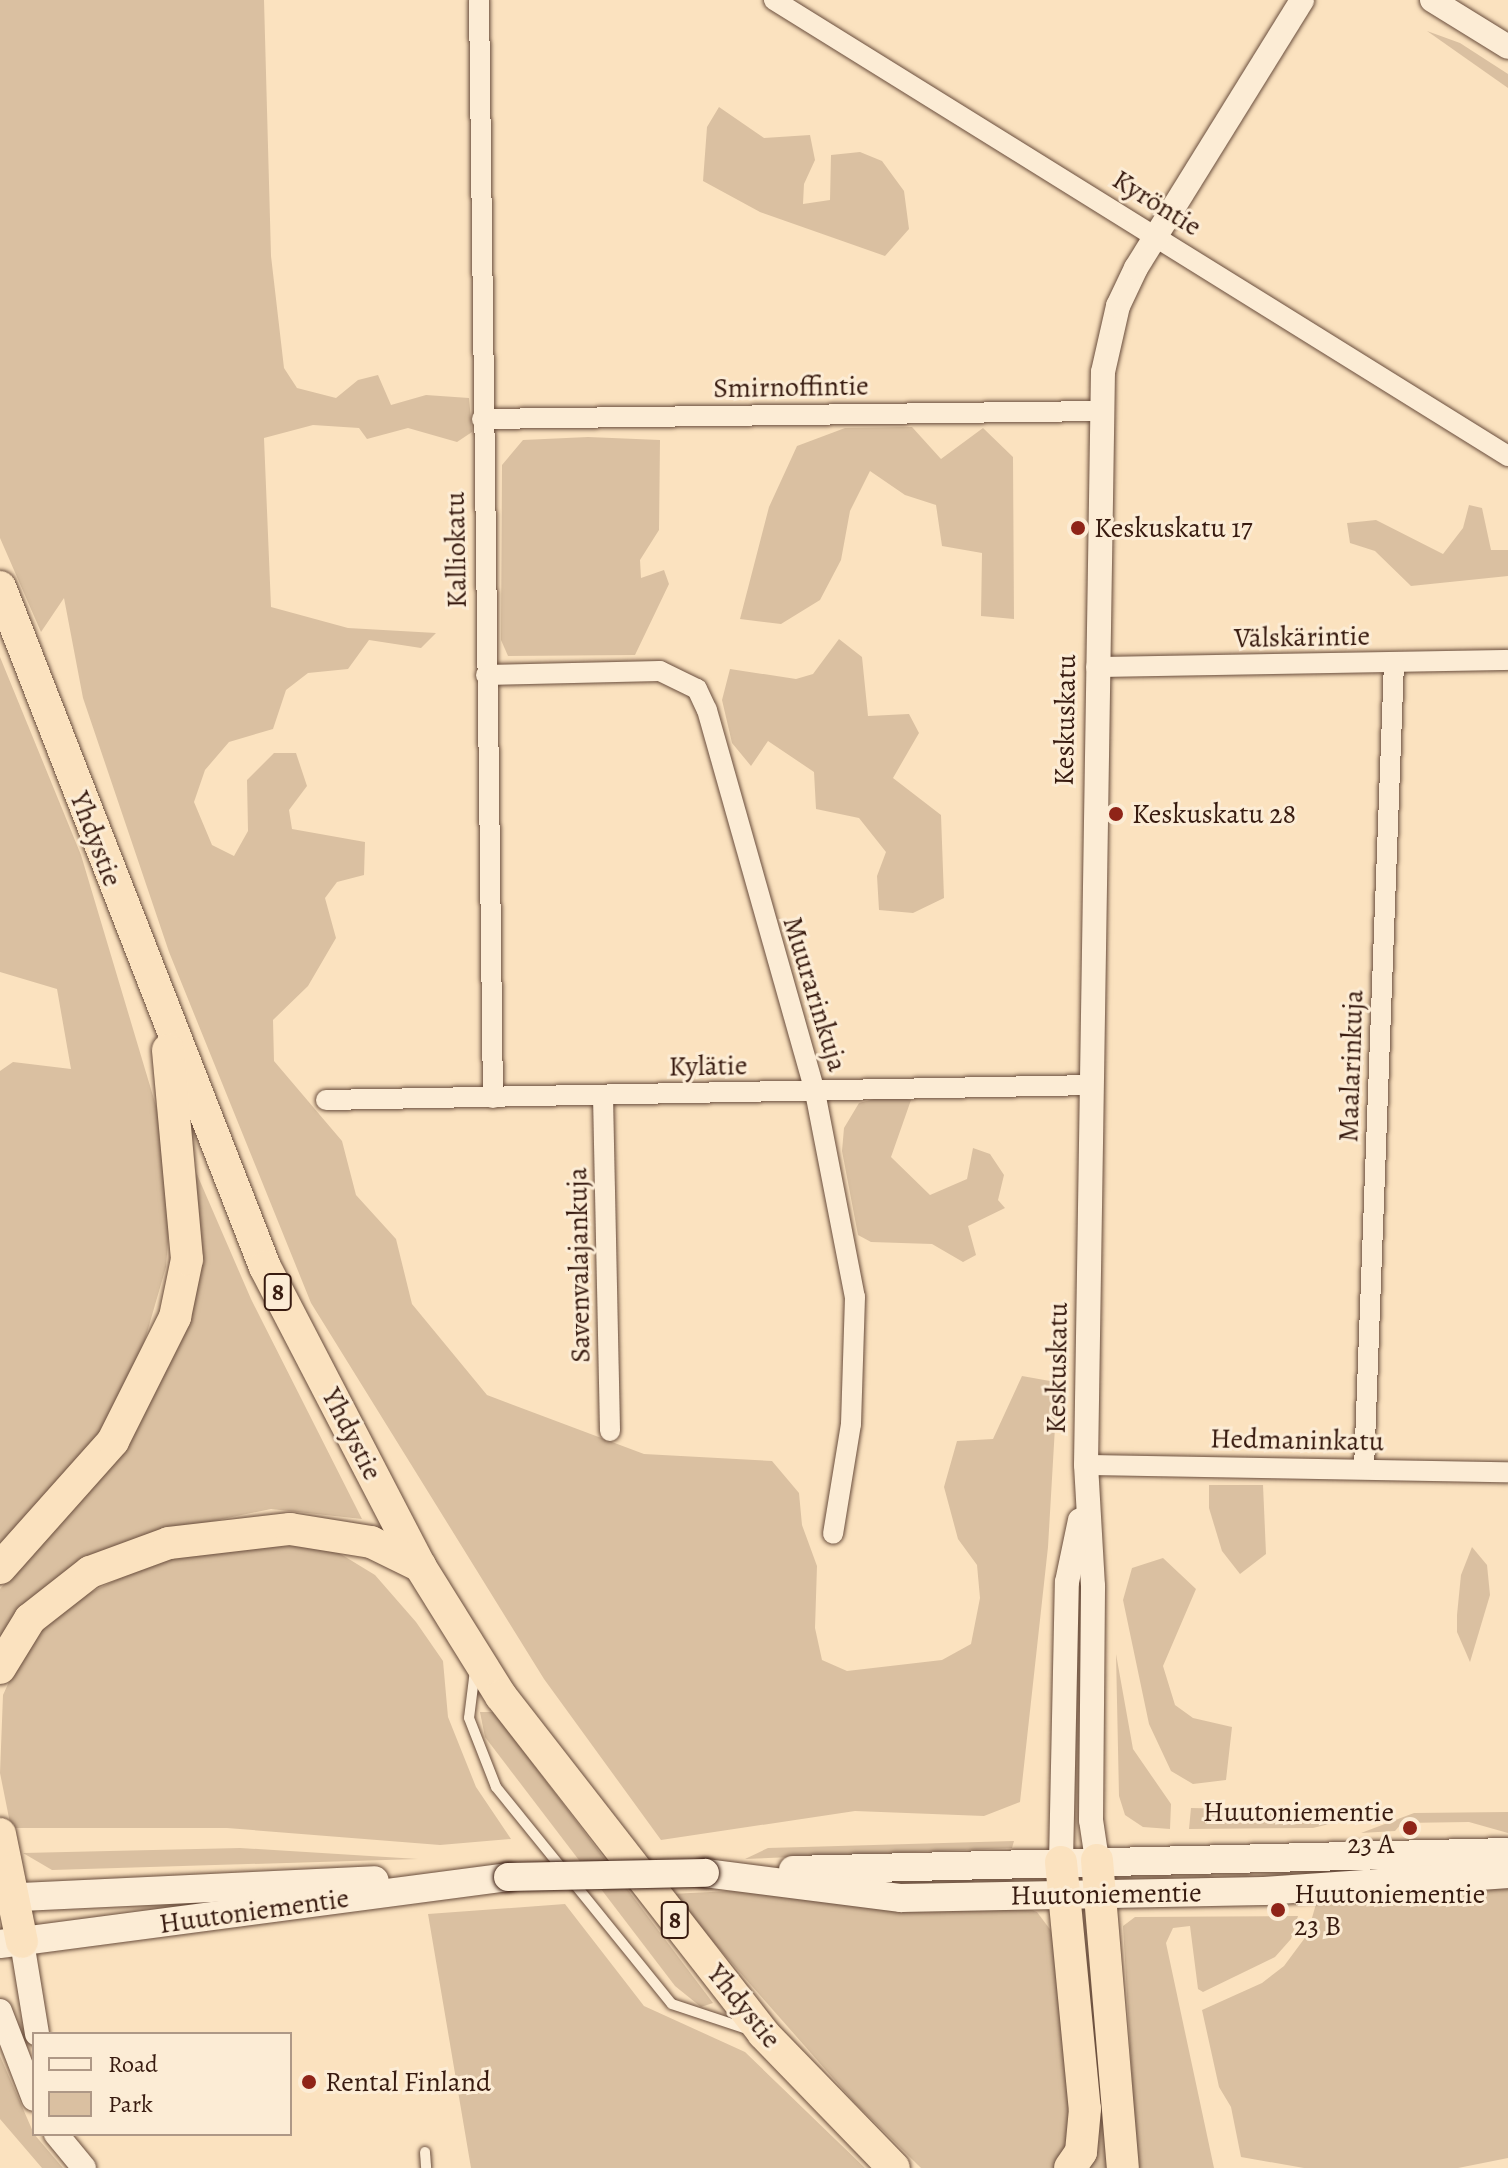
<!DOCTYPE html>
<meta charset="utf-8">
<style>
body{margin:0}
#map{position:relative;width:1508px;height:2168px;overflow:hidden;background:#fbe2bf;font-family:Alegreya,serif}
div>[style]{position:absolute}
.green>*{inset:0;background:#dac0a1}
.roads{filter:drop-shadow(0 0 2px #694d3c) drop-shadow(0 0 2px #694d3c)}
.service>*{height:10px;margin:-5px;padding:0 5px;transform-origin:5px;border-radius:5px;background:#fcecd5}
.minor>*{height:20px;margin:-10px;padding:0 10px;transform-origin:10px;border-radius:10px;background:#fcecd5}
.tertiary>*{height:24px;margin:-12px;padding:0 12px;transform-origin:12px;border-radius:12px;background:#fcecd5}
.secondary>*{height:28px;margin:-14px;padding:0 14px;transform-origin:14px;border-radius:14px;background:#fcecd5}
.trunk>*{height:32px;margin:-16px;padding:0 16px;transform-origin:16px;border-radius:16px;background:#fbe2bf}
.bridges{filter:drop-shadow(0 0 2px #381b10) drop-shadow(0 0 2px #381b10)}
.secondary-bridge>*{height:28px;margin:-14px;padding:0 14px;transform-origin:14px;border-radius:14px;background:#fcecd5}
.dots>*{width:22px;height:22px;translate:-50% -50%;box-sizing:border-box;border:4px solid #fcecd5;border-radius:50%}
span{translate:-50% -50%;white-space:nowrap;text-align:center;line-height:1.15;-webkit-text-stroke:6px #fcecd5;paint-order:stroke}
.shield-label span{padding:2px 6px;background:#fcecd5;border:2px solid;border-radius:6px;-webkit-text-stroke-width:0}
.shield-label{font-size:26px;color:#381b10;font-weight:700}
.street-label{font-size:28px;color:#381b10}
.poi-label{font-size:28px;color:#381b10}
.left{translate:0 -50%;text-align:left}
.right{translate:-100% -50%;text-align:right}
.legend{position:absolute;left:32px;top:2032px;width:260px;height:104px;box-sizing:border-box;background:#fcecd5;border:2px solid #ae9886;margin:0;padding:10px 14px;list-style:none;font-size:24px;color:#381b10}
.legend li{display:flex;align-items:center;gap:16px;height:40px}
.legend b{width:40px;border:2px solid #ae9886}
</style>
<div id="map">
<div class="green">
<i style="clip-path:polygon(0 0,264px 0,271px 256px,284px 368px,297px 388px,336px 398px,358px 380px,378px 375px,391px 405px,426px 395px,469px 398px,472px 432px,457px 442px,408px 428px,367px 439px,359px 428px,313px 425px,264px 438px,271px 607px,348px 628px,436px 633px,421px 648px,369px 640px,348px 669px,308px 673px,286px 690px,273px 729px,229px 742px,205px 770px,194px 802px,212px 845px,234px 856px,248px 831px,247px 780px,274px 753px,296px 753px,307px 786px,289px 810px,292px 829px,365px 842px,364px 875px,337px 882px,325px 898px,336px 938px,308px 986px,273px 1020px,274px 1061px,342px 1141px,356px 1195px,396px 1239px,412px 1304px,487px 1395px,644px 1454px,772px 1461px,799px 1493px,802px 1525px,817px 1566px,815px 1628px,822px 1660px,847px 1671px,942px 1660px,971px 1644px,980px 1598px,977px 1565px,958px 1539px,944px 1487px,957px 1441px,993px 1439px,1022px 1376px,1050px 1381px,1056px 1410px,1048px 1547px,1020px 1802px,984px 1816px,855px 1811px,661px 1840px,544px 1679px,311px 1303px,169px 952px,83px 698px,64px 598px,41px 632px,0 538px)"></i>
<i style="clip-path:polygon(1427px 31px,1460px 43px,1508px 74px,1508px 88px)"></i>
<i style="clip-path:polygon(719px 107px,764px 138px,810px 135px,815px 160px,804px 184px,803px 204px,830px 200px,831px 155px,860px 152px,882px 161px,904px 191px,909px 229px,885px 256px,760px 212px,703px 181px,707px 127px)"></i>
<i style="clip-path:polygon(912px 427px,941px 459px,983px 428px,1013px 457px,1014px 619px,981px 616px,982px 553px,942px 546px,936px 505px,905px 495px,870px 471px,850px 511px,841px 560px,820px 600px,781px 624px,740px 619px,769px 507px,797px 446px,845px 428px)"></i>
<i style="clip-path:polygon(588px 437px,660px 440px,659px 530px,640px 560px,641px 578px,664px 570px,669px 584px,635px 655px,508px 656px,501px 640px,502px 465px,523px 440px)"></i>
<i style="clip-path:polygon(1469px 505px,1482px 508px,1491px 550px,1508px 550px,1508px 576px,1411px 586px,1375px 551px,1350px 543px,1347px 523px,1376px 520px,1443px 554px,1463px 528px)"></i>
<i style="clip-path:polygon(839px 639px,862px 657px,868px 716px,909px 714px,919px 733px,893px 778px,941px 815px,944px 898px,913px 913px,879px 910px,877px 876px,886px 852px,859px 818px,816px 809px,814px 772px,768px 741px,751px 766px,732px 743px,722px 700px,730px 669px,796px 679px,813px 674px)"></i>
<i style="clip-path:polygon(0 657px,81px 855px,162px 1126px,171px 1202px,166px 1267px,135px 1374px,95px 1441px,0 1550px,0 1071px,13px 1062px,71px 1069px,57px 989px,0 972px)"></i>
<i style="clip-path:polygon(889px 1095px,911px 1100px,891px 1157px,930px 1195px,967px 1179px,973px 1148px,990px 1154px,1004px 1175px,998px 1200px,1005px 1208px,968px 1226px,976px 1255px,963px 1262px,932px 1244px,871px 1242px,858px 1235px,842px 1151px,844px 1128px,859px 1103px)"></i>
<i style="clip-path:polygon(196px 1172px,251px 1299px,362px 1519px,271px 1509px,141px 1536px,96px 1555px,0 1639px,0 1589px,88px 1487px,197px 1222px)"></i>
<i style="clip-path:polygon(1209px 1485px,1263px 1485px,1266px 1554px,1240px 1574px,1222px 1551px,1209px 1508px)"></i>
<i style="clip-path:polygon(302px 1546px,339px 1553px,375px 1575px,416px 1622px,443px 1661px,448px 1717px,476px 1787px,511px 1839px,440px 1845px,227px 1828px,11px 1828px,0 1773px,3px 1695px,23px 1651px,63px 1606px,159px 1559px,221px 1547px)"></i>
<i style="clip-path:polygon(1472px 1547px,1487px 1565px,1490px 1595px,1470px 1662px,1457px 1632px,1457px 1615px,1461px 1575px)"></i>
<i style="clip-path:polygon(1163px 1558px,1196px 1589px,1163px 1666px,1175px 1705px,1193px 1718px,1232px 1727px,1226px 1780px,1193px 1784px,1171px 1771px,1149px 1724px,1123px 1600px,1132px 1568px)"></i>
<i style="clip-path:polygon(1116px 1654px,1133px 1749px,1171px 1804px,1170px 1829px,1143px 1827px,1125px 1815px,1119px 1796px)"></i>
<i style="clip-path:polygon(480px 1712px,494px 1712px,713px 2003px,701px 2007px,675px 1986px,485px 1737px)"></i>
<i style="clip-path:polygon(1191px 1808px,1378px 1812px,1313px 1828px,1189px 1829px)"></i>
<i style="clip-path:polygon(1508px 1812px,1508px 1833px,1469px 1822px,1402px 1823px,1395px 1831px,1361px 1833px,1414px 1813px)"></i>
<i style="clip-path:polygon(1014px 1841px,1012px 1848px,745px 1859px,768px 1848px)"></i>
<i style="clip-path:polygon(240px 1848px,418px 1859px,52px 1870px,23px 1853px)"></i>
<i style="clip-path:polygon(1508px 1884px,1508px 2158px,1458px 2168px,1304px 2168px,1241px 2157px,1231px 2107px,1219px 2087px,1202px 2010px,1262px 1983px,1284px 1966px,1307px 1935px,1316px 1904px)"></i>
<i style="clip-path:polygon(730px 1891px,1022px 1906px,1037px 1912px,1055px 1936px,1072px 2132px,1056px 2168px,921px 2168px,854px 2102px,671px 1894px)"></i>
<i style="clip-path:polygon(565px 1904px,644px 2006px,745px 2052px,865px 2168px,471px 2168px,428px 1914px)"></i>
<i style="clip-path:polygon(1298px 1916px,1291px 1939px,1275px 1957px,1203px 1992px,1198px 1989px,1190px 1926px,1173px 1928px,1166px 1943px,1214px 2168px,1137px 2168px,1123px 1926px,1135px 1917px)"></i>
<i style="clip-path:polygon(1087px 1949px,1111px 2168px,1088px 2168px,1079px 1956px)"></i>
<i style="clip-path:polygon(0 2056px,34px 2134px,63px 2168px,42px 2168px,0 2119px)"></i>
</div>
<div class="roads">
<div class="service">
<i style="left:475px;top:1670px;width:48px;rotate:97.1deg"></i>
<i style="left:469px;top:1718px;width:74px;rotate:68.6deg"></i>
<i style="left:496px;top:1787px;width:279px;rotate:51deg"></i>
<i style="left:672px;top:2004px;width:82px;rotate:18.4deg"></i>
<i style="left:425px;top:2152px;width:16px;rotate:86deg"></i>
</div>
<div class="minor">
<i style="left:479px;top:0;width:1098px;rotate:89.27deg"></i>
<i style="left:774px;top:0;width:864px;rotate:31.85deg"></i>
<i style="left:482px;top:419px;width:618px;rotate:-0.74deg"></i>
<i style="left:1096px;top:667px;width:412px;rotate:-1deg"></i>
<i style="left:486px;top:675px;width:174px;rotate:-1.3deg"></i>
<i style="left:660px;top:671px;width:41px;rotate:25.9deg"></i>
<i style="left:697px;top:689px;width:23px;rotate:65deg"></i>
<i style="left:707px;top:710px;width:397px;rotate:74.2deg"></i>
<i style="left:815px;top:1092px;width:209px;rotate:79deg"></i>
<i style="left:855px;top:1297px;width:127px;rotate:91.8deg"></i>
<i style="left:851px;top:1424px;width:111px;rotate:99.3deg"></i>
<i style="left:603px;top:1096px;width:335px;rotate:88.8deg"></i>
<i style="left:326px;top:1100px;width:765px;rotate:-1.12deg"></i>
<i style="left:1086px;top:1465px;width:422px;rotate:1deg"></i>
<i style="left:1364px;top:1469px;width:806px;rotate:-87.87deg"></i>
</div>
<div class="tertiary">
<i style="left:1432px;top:0;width:89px;rotate:31.7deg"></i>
<i style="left:1097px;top:1860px;width:40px;rotate:-98.5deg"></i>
<i style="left:1091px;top:1820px;width:234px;rotate:-89.5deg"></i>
<i style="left:1093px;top:1586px;width:121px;rotate:-93.3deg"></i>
<i style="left:1086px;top:1465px;width:1093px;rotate:-89.11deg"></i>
<i style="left:1103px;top:372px;width:68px;rotate:-77.2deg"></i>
<i style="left:1118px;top:306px;width:42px;rotate:-64.7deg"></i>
<i style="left:1136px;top:268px;width:315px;rotate:-58.2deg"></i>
<i style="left:1061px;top:1862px;width:280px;rotate:-88.8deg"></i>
<i style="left:1067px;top:1582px;width:63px;rotate:-78.2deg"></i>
<i style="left:22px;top:1942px;width:93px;rotate:80.7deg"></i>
<i style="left:0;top:2011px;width:94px;rotate:68.9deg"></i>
<i style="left:56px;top:2134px;width:44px;rotate:50.5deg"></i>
</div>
<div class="secondary">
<i style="left:793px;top:1870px;width:715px;rotate:-1.44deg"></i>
<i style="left:705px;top:1873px;width:198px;rotate:7.3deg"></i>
<i style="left:901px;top:1898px;width:363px;rotate:-1.1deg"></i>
<i style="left:1264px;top:1891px;width:245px;rotate:-4deg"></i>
<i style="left:0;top:1898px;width:375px;rotate:-2.7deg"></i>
<i style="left:0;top:1944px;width:512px;rotate:-7.51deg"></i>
</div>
<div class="trunk">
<i style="left:0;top:587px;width:730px;rotate:68.71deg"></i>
<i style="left:265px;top:1267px;width:337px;rotate:62.6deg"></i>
<i style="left:420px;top:1566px;width:153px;rotate:58.1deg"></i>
<i style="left:501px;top:1696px;width:427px;rotate:52.1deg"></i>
<i style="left:763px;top:2033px;width:188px;rotate:45.9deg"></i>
<i style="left:0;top:1568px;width:170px;rotate:-48.3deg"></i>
<i style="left:113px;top:1441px;width:139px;rotate:-63.4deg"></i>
<i style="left:175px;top:1317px;width:59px;rotate:-78.3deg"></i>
<i style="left:187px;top:1259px;width:210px;rotate:-95.2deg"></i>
<i style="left:0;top:1668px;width:57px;rotate:-58.5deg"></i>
<i style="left:30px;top:1619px;width:76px;rotate:-38.1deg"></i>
<i style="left:90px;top:1572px;width:84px;rotate:-20.2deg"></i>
<i style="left:169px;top:1543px;width:122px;rotate:-6.6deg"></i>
<i style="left:290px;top:1529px;width:82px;rotate:9.1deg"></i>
<i style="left:371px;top:1542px;width:55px;rotate:26.1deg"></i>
<i style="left:0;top:1834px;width:110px;rotate:78.5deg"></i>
<i style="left:1097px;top:1860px;width:309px;rotate:85.2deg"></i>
<i style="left:1061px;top:1862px;width:248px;rotate:84.5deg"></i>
<i style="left:1085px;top:2109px;width:43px;rotate:95.3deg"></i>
<i style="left:1081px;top:2152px;width:19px;rotate:125deg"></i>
</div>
</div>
<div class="bridges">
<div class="secondary-bridge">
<i style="left:508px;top:1877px;width:197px;rotate:-1.2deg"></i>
</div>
</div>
<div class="dots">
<i style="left:1078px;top:528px;background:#8f2418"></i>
<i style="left:1116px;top:814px;background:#8f2418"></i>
<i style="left:1410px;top:1828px;background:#8f2418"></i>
<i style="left:1278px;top:1910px;background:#8f2418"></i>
<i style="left:309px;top:2082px;background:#8f2418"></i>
</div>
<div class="shield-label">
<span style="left:278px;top:1292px">8</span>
<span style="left:675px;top:1920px">8</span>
</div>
<div class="street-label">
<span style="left:1157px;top:203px;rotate:32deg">Kyröntie</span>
<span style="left:791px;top:387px;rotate:-1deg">Smirnoffintie</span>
<span style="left:456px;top:550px;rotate:-91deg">Kalliokatu</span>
<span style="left:1302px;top:637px;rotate:-1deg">Välskärintie</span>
<span style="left:1065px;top:720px;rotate:-89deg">Keskuskatu</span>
<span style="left:96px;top:839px;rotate:69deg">Yhdystie</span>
<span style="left:815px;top:994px;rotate:73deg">Muurarinkuja</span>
<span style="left:708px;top:1066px;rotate:-1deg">Kylätie</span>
<span style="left:1351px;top:1066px;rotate:-88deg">Maalarinkuja</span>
<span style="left:579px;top:1265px;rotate:-91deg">Savenvalajankuja</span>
<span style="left:1057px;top:1368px;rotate:-89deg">Keskuskatu</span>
<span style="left:352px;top:1434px;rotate:63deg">Yhdystie</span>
<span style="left:1297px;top:1440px;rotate:1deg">Hedmaninkatu</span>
<span style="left:1106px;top:1894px;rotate:-1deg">Huutoniementie</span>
<span style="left:254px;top:1911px;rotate:-8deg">Huutoniementie</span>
<span style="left:744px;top:2006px;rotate:51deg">Yhdystie</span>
</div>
<div class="poi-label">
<span class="left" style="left:1094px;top:528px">Keskuskatu 17</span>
<span class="left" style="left:1132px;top:814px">Keskuskatu 28</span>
<span class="right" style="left:1394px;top:1828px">Huutoniementie<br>23 A</span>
<span class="left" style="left:1294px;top:1910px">Huutoniementie<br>23 B</span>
<span class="left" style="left:325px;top:2082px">Rental Finland</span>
</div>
<ul class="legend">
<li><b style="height:10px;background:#fcecd5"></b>Road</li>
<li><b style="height:22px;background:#dac0a1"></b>Park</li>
</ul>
</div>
